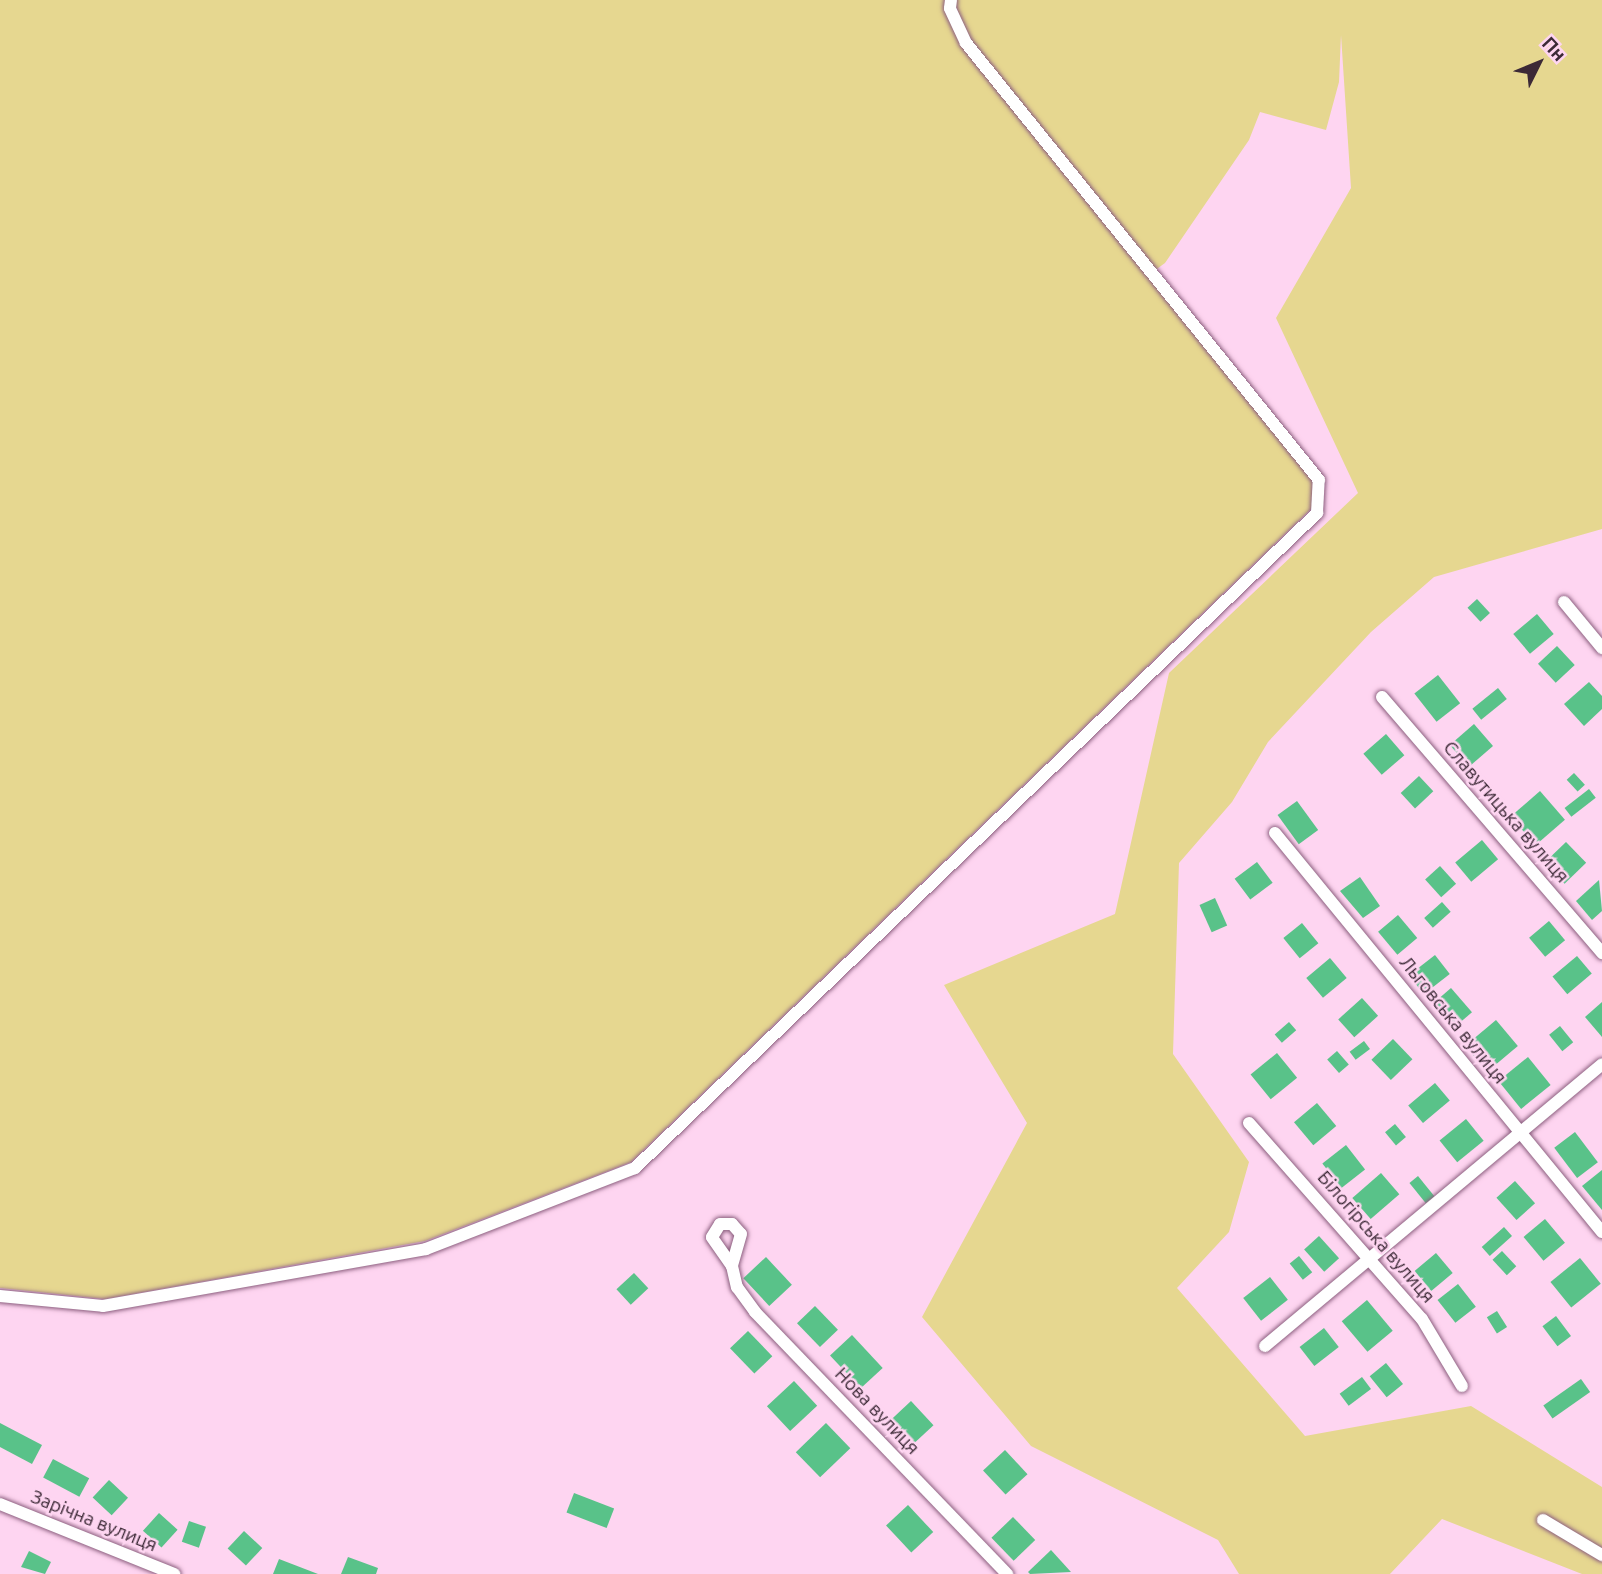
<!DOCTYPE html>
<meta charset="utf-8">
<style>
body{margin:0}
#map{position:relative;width:1602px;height:1574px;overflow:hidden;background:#fed5f1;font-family:Ubuntu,sans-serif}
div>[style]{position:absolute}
.green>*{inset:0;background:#e6d790}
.building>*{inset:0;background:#59c289;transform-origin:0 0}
.roads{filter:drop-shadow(0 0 2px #8c5f7f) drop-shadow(0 0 2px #8c5f7f)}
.minor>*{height:12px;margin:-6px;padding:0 6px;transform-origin:6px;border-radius:6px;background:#fff}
span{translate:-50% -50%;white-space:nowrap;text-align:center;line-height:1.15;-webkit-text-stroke:5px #fed5f1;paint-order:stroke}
.street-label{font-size:19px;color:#3c2936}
.north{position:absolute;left:1504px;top:28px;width:70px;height:70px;-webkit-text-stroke:5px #fed5f1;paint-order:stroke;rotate:47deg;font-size:19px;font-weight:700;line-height:28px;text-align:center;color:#3c2936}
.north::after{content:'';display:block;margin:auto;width:24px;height:32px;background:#3c2936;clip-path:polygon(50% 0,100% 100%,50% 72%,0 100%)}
</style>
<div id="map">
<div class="green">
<i style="clip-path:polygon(0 0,948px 0,947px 9px,1314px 480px,1312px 508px,631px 1162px,425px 1241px,105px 1299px,0 1288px)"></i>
<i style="clip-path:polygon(954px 0,1602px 0,1602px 529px,1434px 577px,1371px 632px,1268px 742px,1232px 802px,1179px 863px,1173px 1054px,1249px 1162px,1229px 1232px,1177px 1288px,1305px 1436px,1471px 1406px,1602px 1487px,1602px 1574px,1582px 1574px,1442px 1519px,1390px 1574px,1239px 1574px,1218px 1540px,1031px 1446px,922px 1317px,1027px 1123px,944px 985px,1115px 914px,1169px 673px,1358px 493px,1276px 318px,1351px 188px,1341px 35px,1339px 82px,1326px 130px,1260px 112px,1249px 140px,1165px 263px,1154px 271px,967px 38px)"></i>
</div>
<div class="building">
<i style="left:1477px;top:599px;width:19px;height:13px;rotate:47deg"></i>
<i style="left:1537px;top:614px;width:26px;height:31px;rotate:50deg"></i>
<i style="left:1557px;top:646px;width:26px;height:26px;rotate:47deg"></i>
<i style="left:1438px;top:675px;width:36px;height:30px;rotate:52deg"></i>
<i style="clip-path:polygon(1589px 682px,1602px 696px,1602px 709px,1584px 726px,1564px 704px)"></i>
<i style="left:1498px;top:688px;width:14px;height:33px;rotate:51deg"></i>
<i style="left:1474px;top:724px;width:29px;height:32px;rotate:49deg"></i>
<i style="left:1386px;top:734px;width:28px;height:30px;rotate:49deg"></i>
<i style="left:1574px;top:773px;width:16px;height:10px;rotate:47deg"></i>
<i style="left:1419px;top:776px;width:21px;height:25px;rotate:47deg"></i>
<i style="left:1589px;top:789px;width:11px;height:31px;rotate:52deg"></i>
<i style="left:1540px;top:791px;width:38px;height:39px;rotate:49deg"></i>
<i style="left:1297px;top:801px;width:36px;height:24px;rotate:54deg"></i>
<i style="left:1482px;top:840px;width:25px;height:35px;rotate:50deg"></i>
<i style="left:1566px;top:842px;width:29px;height:30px;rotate:46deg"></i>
<i style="left:1257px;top:862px;width:26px;height:28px;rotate:53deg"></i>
<i style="left:1440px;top:866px;width:24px;height:20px;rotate:48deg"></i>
<i style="clip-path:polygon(1360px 877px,1380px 906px,1363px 918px,1340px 891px)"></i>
<i style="clip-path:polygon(1599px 880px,1602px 911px,1592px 920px,1576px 901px)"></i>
<i style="left:1215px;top:898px;width:30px;height:17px;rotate:66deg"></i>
<i style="left:1442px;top:902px;width:13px;height:24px;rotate:48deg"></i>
<i style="left:1398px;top:915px;width:30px;height:26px;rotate:50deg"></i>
<i style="left:1549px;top:921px;width:25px;height:26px;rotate:50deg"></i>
<i style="left:1302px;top:923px;width:26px;height:24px;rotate:51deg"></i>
<i style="left:1435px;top:955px;width:24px;height:33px;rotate:52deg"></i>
<i style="left:1577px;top:956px;width:23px;height:32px;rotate:50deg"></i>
<i style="left:1330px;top:958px;width:26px;height:31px;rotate:50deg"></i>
<i style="left:1451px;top:988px;width:32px;height:23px;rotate:49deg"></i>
<i style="left:1362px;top:998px;width:24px;height:32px;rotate:48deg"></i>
<i style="clip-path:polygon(1602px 1002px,1602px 1037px,1585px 1017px)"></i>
<i style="left:1496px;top:1020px;width:34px;height:40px;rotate:50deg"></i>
<i style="left:1289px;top:1022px;width:11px;height:19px;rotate:49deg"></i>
<i style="left:1560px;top:1026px;width:21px;height:14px;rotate:51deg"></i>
<i style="left:1393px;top:1039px;width:28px;height:30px;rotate:46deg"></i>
<i style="left:1364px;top:1041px;width:10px;height:18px;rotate:53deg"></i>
<i style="left:1337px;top:1051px;width:18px;height:13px;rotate:49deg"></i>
<i style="left:1277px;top:1053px;width:32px;height:34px;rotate:51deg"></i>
<i style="left:1528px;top:1057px;width:36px;height:38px;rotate:51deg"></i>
<i style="left:1435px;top:1083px;width:23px;height:35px;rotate:50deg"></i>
<i style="left:1317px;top:1103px;width:30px;height:30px;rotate:50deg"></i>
<i style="left:1466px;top:1119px;width:28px;height:34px;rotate:51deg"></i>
<i style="left:1395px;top:1124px;width:17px;height:13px;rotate:50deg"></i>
<i style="left:1575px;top:1132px;width:38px;height:26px;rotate:53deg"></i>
<i style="left:1346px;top:1145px;width:31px;height:30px;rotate:52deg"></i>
<i style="clip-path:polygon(1602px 1170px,1602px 1210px,1582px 1186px)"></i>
<i style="left:1381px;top:1173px;width:28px;height:38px;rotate:49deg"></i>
<i style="left:1418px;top:1176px;width:26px;height:11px;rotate:51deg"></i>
<i style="left:1515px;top:1181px;width:30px;height:25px;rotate:48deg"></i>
<i style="left:1545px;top:1219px;width:31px;height:28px;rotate:50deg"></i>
<i style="left:1504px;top:1227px;width:12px;height:30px;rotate:48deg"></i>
<i style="left:1319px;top:1236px;width:30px;height:20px;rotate:48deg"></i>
<i style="left:1502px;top:1251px;width:21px;height:13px;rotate:47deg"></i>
<i style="left:1436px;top:1253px;width:26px;height:28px;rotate:50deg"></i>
<i style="left:1299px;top:1256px;width:21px;height:12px;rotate:51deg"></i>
<i style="left:766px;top:1257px;width:38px;height:31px;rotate:47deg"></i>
<i style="left:1580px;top:1258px;width:33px;height:38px;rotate:51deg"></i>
<i style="left:634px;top:1273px;width:21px;height:24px;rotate:47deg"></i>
<i style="left:1270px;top:1277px;width:29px;height:34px;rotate:52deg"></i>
<i style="left:1458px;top:1284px;width:29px;height:26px;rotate:52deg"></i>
<i style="left:1367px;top:1300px;width:40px;height:33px;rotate:50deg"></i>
<i style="left:815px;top:1306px;width:33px;height:25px;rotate:46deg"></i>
<i style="left:1497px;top:1311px;width:19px;height:12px;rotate:58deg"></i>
<i style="left:1556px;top:1316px;width:25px;height:17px;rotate:53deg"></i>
<i style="left:1324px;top:1328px;width:24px;height:31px;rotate:52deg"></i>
<i style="left:748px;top:1331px;width:35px;height:25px;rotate:46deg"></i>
<i style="left:852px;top:1335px;width:45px;height:30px;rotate:47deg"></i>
<i style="left:1386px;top:1363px;width:27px;height:21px;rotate:51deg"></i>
<i style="left:1362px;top:1377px;width:15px;height:28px;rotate:53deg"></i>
<i style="left:1581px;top:1379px;width:16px;height:46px;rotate:55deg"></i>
<i style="left:794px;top:1381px;width:34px;height:37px;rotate:47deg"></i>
<i style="left:911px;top:1401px;width:33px;height:31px;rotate:47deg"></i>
<i style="clip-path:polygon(0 1423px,42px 1445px,32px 1464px,0 1447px)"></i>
<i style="left:826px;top:1423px;width:35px;height:42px;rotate:46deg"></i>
<i style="left:1005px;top:1450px;width:33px;height:30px;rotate:47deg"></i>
<i style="left:53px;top:1459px;width:41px;height:21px;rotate:28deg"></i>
<i style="left:109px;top:1480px;width:26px;height:24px;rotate:43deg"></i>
<i style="left:574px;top:1493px;width:43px;height:21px;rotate:21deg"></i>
<i style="left:908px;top:1505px;width:37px;height:30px;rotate:47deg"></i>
<i style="left:159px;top:1513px;width:25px;height:24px;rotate:42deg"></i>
<i style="left:1013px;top:1517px;width:32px;height:30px;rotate:46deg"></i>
<i style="left:189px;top:1521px;width:18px;height:22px;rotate:19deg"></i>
<i style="left:244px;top:1531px;width:25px;height:24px;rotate:43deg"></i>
<i style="clip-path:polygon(1051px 1550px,1071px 1572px,1030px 1574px,1028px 1572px)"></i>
<i style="clip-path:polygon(29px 1551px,51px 1562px,45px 1574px,21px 1567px)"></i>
<i style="clip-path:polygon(348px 1557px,378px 1568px,376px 1574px,341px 1574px)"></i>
<i style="clip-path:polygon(279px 1559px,318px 1574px,273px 1574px)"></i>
</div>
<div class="roads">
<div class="minor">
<i style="left:1564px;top:602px;width:60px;rotate:50.4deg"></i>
<i style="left:1382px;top:697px;width:338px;rotate:49.3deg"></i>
<i style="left:1275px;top:833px;width:516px;rotate:50.66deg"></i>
<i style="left:1249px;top:1123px;width:261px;rotate:48.6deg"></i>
<i style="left:1422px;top:1319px;width:78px;rotate:59.2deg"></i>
<i style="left:732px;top:1266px;width:35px;rotate:-125deg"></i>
<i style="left:712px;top:1237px;width:15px;rotate:-58deg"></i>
<i style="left:720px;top:1224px;width:12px"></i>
<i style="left:732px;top:1224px;width:13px;rotate:48deg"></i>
<i style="left:741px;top:1234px;width:33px;rotate:106deg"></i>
<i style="left:732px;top:1266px;width:22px;rotate:77deg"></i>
<i style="left:737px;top:1287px;width:31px;rotate:54deg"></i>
<i style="left:755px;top:1312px;width:364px;rotate:46.1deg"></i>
<i style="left:0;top:1296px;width:103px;rotate:5.5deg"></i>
<i style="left:103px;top:1306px;width:328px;rotate:-10deg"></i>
<i style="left:426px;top:1249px;width:224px;rotate:-21.2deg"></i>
<i style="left:635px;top:1168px;width:946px;rotate:-43.84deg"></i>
<i style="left:1317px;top:513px;width:33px;rotate:-87deg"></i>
<i style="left:1319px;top:480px;width:562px;rotate:-128.93deg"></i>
<i style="left:966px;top:43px;width:38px;rotate:-115deg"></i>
<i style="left:950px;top:8px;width:8px;rotate:-83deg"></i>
<i style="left:1265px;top:1346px;width:439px;rotate:-39.9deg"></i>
<i style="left:0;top:1504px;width:188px;rotate:21.9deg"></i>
<i style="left:1543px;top:1520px;width:69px;rotate:30.7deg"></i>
</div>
</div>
<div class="street-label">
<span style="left:1506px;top:812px;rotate:49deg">Славутицька вулиця</span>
<span style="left:1453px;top:1020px;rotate:51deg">Льговська вулиця</span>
<span style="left:1376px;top:1237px;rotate:49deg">Білогірська вулиця</span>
<span style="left:877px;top:1411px;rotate:46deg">Нова вулиця</span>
<span style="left:94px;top:1521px;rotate:22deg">Зарічна вулиця</span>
</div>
<div class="north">Пн</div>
</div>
